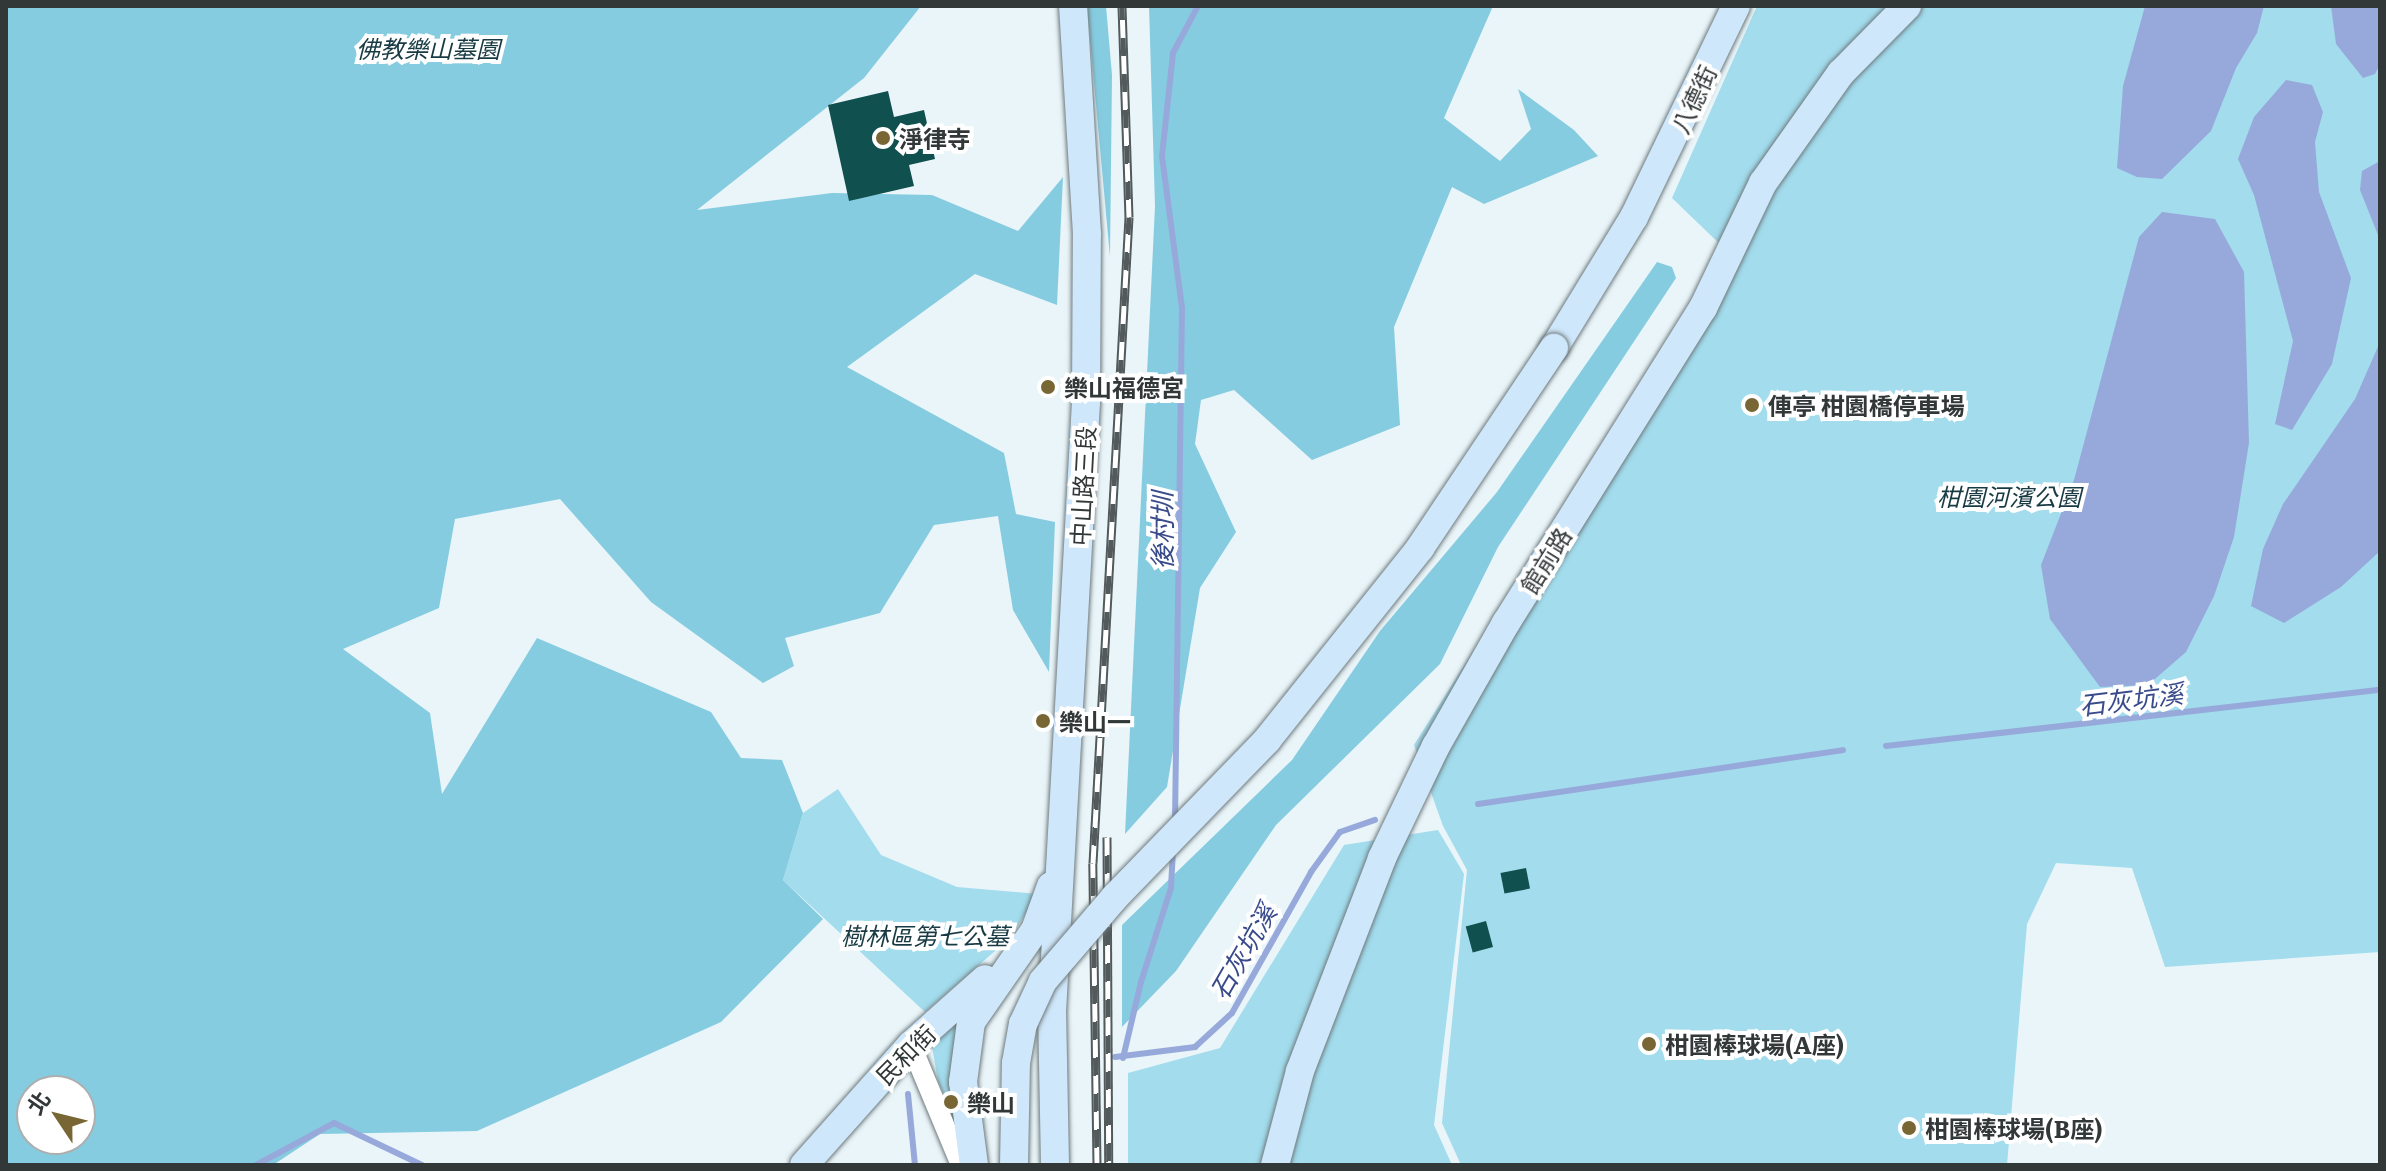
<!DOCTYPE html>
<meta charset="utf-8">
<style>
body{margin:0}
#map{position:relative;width:2386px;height:1171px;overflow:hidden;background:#e9f5f9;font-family:Literata,"Noto Sans TC",serif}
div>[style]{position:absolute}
.green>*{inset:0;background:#a2dced}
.forest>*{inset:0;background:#86cce1}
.water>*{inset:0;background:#97a9db}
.stream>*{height:6px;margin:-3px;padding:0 3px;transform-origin:3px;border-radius:3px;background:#97a9db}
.building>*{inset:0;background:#10504e;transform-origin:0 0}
.roads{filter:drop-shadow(0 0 2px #6f7a7d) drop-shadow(0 0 2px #6f7a7d)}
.street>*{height:20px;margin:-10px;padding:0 10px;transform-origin:10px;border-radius:10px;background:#fff}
.secondary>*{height:28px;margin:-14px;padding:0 14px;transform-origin:14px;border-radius:14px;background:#cfe7fa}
.rail>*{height:9px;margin-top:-4.5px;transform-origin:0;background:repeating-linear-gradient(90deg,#fff 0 18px,#535a5b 0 36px);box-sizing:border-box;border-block:2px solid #535a5b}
.bridges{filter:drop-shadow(0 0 2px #6f7a7d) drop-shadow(0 0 2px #6f7a7d)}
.secondary-bridge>*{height:28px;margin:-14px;padding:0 14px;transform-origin:14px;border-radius:14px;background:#cfe7fa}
.dots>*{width:22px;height:22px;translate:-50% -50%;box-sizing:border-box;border:4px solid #fff;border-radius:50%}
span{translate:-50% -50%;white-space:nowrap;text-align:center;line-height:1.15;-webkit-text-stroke:8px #fff;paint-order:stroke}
.park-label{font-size:24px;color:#183a43;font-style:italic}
.street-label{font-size:24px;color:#323738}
.poi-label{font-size:24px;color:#323738;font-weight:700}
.left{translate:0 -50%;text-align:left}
.water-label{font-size:26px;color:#394b8a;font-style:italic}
.frame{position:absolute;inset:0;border:8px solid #323738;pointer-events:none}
.north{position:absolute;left:16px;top:1075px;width:80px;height:80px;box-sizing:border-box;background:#fff;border:2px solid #adafaf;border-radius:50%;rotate:305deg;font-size:22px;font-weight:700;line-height:32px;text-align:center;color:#323738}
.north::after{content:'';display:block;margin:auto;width:28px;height:36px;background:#786634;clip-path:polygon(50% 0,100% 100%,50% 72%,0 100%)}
</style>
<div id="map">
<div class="green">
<i style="clip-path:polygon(1757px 6px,2380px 6px,2380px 952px,2165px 967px,2132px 868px,2056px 863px,2027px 924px,2007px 1165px,1461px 1165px,1442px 1123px,1467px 870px,1443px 826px,1414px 745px,1726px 250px,1672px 198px)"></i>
<i style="clip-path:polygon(838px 789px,881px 855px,957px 887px,1038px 894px,1010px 938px,925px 1012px,783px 880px,803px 813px)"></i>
<i style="clip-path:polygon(1438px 830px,1464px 874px,1434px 1125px,1452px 1165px,1128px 1165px,1128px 1073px,1220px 1048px,1344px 845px)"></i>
<i style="clip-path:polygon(961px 1009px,962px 1136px,938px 1081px,932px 1046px)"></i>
</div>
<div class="forest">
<i style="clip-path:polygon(evenodd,6px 6px,921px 6px,864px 78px,697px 210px,832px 193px,932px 195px,1018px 231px,1063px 177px,1057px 305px,975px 274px,847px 367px,1004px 453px,1016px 514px,1055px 522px,1049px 672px,1013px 610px,998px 516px,934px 525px,880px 613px,785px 638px,794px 666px,763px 683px,651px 602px,560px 499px,455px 519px,439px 608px,343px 649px,430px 713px,442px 794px,537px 638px,711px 712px,741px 758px,782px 760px,803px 813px,783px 880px,823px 919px,721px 1022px,477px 1131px,320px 1134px,273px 1165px,6px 1165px,6px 6px,32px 1091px,80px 1091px,80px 1139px,32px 1139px,32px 1091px)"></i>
<i style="clip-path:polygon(1087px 6px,1106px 6px,1112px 75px,1110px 257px)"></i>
<i style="clip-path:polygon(1149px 6px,1493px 6px,1444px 118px,1500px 161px,1531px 129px,1518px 89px,1574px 130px,1598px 156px,1484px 204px,1452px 187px,1394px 327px,1400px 425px,1312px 460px,1234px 390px,1201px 400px,1195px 444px,1236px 532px,1200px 588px,1167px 787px,1125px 834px,1155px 206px)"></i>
<i style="clip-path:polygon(1657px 262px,1672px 267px,1676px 278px,1498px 547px,1440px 664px,1276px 825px,1176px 971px,1122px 1027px,1122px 925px,1292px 760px,1380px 631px,1497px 492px)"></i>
</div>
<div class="water">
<i style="clip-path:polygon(2145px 6px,2264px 6px,2257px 33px,2236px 68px,2211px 131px,2162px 179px,2137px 177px,2117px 168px,2123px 86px)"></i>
<i style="clip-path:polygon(2331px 6px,2380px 6px,2380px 64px,2375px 74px,2363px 78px,2336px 44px)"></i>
<i style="clip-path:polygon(2286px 80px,2312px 85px,2323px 112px,2315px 142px,2319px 192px,2351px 278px,2332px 364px,2292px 430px,2275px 424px,2293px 341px,2254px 195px,2238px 159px,2254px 117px)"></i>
<i style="clip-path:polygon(2380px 161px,2380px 240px,2360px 190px,2362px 171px)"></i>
<i style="clip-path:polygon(2162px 212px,2215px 219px,2244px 272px,2249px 443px,2234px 537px,2214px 596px,2186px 652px,2148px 685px,2100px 687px,2050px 619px,2041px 565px,2074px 480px,2139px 237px)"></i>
<i style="clip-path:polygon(2380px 342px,2380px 551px,2341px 587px,2284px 623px,2251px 606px,2263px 549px,2283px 504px,2355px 399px)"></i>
</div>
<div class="stream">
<i style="left:1886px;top:746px;width:497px;rotate:-6.5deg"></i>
<i style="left:1478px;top:804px;width:369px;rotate:-8.4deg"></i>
<i style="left:1175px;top:821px;width:513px;rotate:-89.22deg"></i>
<i style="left:1182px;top:308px;width:153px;rotate:-97.5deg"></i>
<i style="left:1162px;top:156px;width:104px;rotate:-83.9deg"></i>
<i style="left:1173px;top:53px;width:53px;rotate:-62deg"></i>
<i style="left:1115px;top:1057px;width:81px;rotate:-7.1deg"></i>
<i style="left:1195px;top:1047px;width:50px;rotate:-42.6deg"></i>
<i style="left:1232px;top:1013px;width:162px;rotate:-60.7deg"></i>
<i style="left:1311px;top:872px;width:49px;rotate:-54.1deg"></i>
<i style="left:1340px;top:832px;width:37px;rotate:-19deg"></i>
<i style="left:1123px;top:1058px;width:78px;rotate:-76.7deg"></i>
<i style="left:1141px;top:982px;width:99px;rotate:-72.3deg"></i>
<i style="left:1171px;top:888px;width:36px;rotate:-87deg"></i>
<i style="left:908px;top:1094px;width:71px;rotate:84.4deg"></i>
<i style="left:256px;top:1165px;width:89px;rotate:-28.3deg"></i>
<i style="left:334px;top:1123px;width:98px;rotate:25.5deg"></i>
</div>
<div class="building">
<i style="clip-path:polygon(888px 91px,894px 117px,924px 110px,935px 159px,909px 165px,914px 186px,849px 201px,828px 105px)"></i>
<i style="left:1526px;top:868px;width:21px;height:26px;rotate:79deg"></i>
<i style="left:1486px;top:921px;width:27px;height:21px;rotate:75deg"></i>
</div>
<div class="roads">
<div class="street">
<i style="left:911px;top:1045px;width:130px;rotate:67.4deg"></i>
</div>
<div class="secondary">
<i style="left:1554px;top:348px;width:153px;rotate:-58.6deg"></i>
<i style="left:1634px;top:217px;width:234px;rotate:-64.2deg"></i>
<i style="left:804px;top:1165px;width:161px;rotate:-48.3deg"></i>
<i style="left:911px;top:1045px;width:99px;rotate:-41.7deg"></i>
<i style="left:974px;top:1165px;width:84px;rotate:-97.5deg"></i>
<i style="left:963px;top:1082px;width:61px;rotate:-82.4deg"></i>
<i style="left:971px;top:1022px;width:112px;rotate:-55.2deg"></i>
<i style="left:1035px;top:930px;width:47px;rotate:-70deg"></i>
<i style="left:1055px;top:1165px;width:153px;rotate:-91.1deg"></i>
<i style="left:1052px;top:1012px;width:611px;rotate:-86.81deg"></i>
<i style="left:1086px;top:402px;width:168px;rotate:-89.7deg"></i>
<i style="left:1087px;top:234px;width:228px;rotate:-93.5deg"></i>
<i style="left:1275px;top:1165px;width:97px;rotate:-75.1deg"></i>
<i style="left:1300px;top:1071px;width:228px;rotate:-68.9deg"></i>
<i style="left:1382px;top:858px;width:124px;rotate:-64.3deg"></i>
<i style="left:1436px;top:746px;width:142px;rotate:-60.4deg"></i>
<i style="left:1506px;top:623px;width:372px;rotate:-58deg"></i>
<i style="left:1703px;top:308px;width:139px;rotate:-64.4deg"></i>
<i style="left:1763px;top:183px;width:135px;rotate:-54.7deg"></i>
<i style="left:1841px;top:73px;width:94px;rotate:-45.4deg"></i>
</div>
</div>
<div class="rail">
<i style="left:1107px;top:837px;width:328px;rotate:89.7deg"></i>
<i style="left:1097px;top:1165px;width:302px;rotate:-90.8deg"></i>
<i style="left:1093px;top:863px;width:647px;rotate:-86.81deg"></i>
<i style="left:1129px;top:217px;width:211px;rotate:-91.9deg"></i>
</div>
<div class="bridges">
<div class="secondary-bridge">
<i style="left:1014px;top:1165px;width:102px;rotate:-88.9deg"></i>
<i style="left:1016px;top:1063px;width:40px;rotate:-80deg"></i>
<i style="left:1023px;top:1024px;width:47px;rotate:-65.1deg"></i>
<i style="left:1043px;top:981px;width:111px;rotate:-49.4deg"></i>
<i style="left:1115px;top:897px;width:219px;rotate:-45.9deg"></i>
<i style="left:1267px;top:740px;width:246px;rotate:-51.4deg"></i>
<i style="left:1420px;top:548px;width:241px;rotate:-56.2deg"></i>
</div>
</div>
<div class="dots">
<i style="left:883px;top:138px;background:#786634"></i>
<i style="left:1048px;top:387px;background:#786634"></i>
<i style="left:1752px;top:405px;background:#786634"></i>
<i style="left:1043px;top:721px;background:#786634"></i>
<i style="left:1649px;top:1044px;background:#786634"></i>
<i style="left:951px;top:1102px;background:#786634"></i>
<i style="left:1909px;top:1128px;background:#786634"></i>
</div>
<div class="park-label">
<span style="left:428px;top:48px">佛教樂山墓園</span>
<span style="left:2009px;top:496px">柑園河濱公園</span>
<span style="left:925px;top:935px">樹林區第七公墓</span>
</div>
<div class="street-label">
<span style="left:1693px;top:99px;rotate:-65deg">八德街</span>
<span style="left:1082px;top:486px;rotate:-87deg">中山路三段</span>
<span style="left:1545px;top:560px;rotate:-58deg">館前路</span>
<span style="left:905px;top:1054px;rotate:-45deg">民和街</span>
</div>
<div class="poi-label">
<span class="left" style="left:899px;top:138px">淨律寺</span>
<span class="left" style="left:1064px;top:387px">樂山福德宮</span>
<span class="left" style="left:1768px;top:405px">俥亭 柑園橋停車場</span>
<span class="left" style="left:1059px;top:721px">樂山一</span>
<span class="left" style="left:1665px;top:1044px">柑園棒球場(A座)</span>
<span class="left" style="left:967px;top:1102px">樂山</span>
<span class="left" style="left:1925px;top:1128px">柑園棒球場(B座)</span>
</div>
<div class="water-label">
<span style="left:1161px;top:531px;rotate:-90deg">後村圳</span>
<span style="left:2131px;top:698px;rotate:-7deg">石灰坑溪</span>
<span style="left:1242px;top:951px;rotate:-60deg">石灰坑溪</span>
</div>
<div class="frame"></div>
<div class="north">北</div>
</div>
